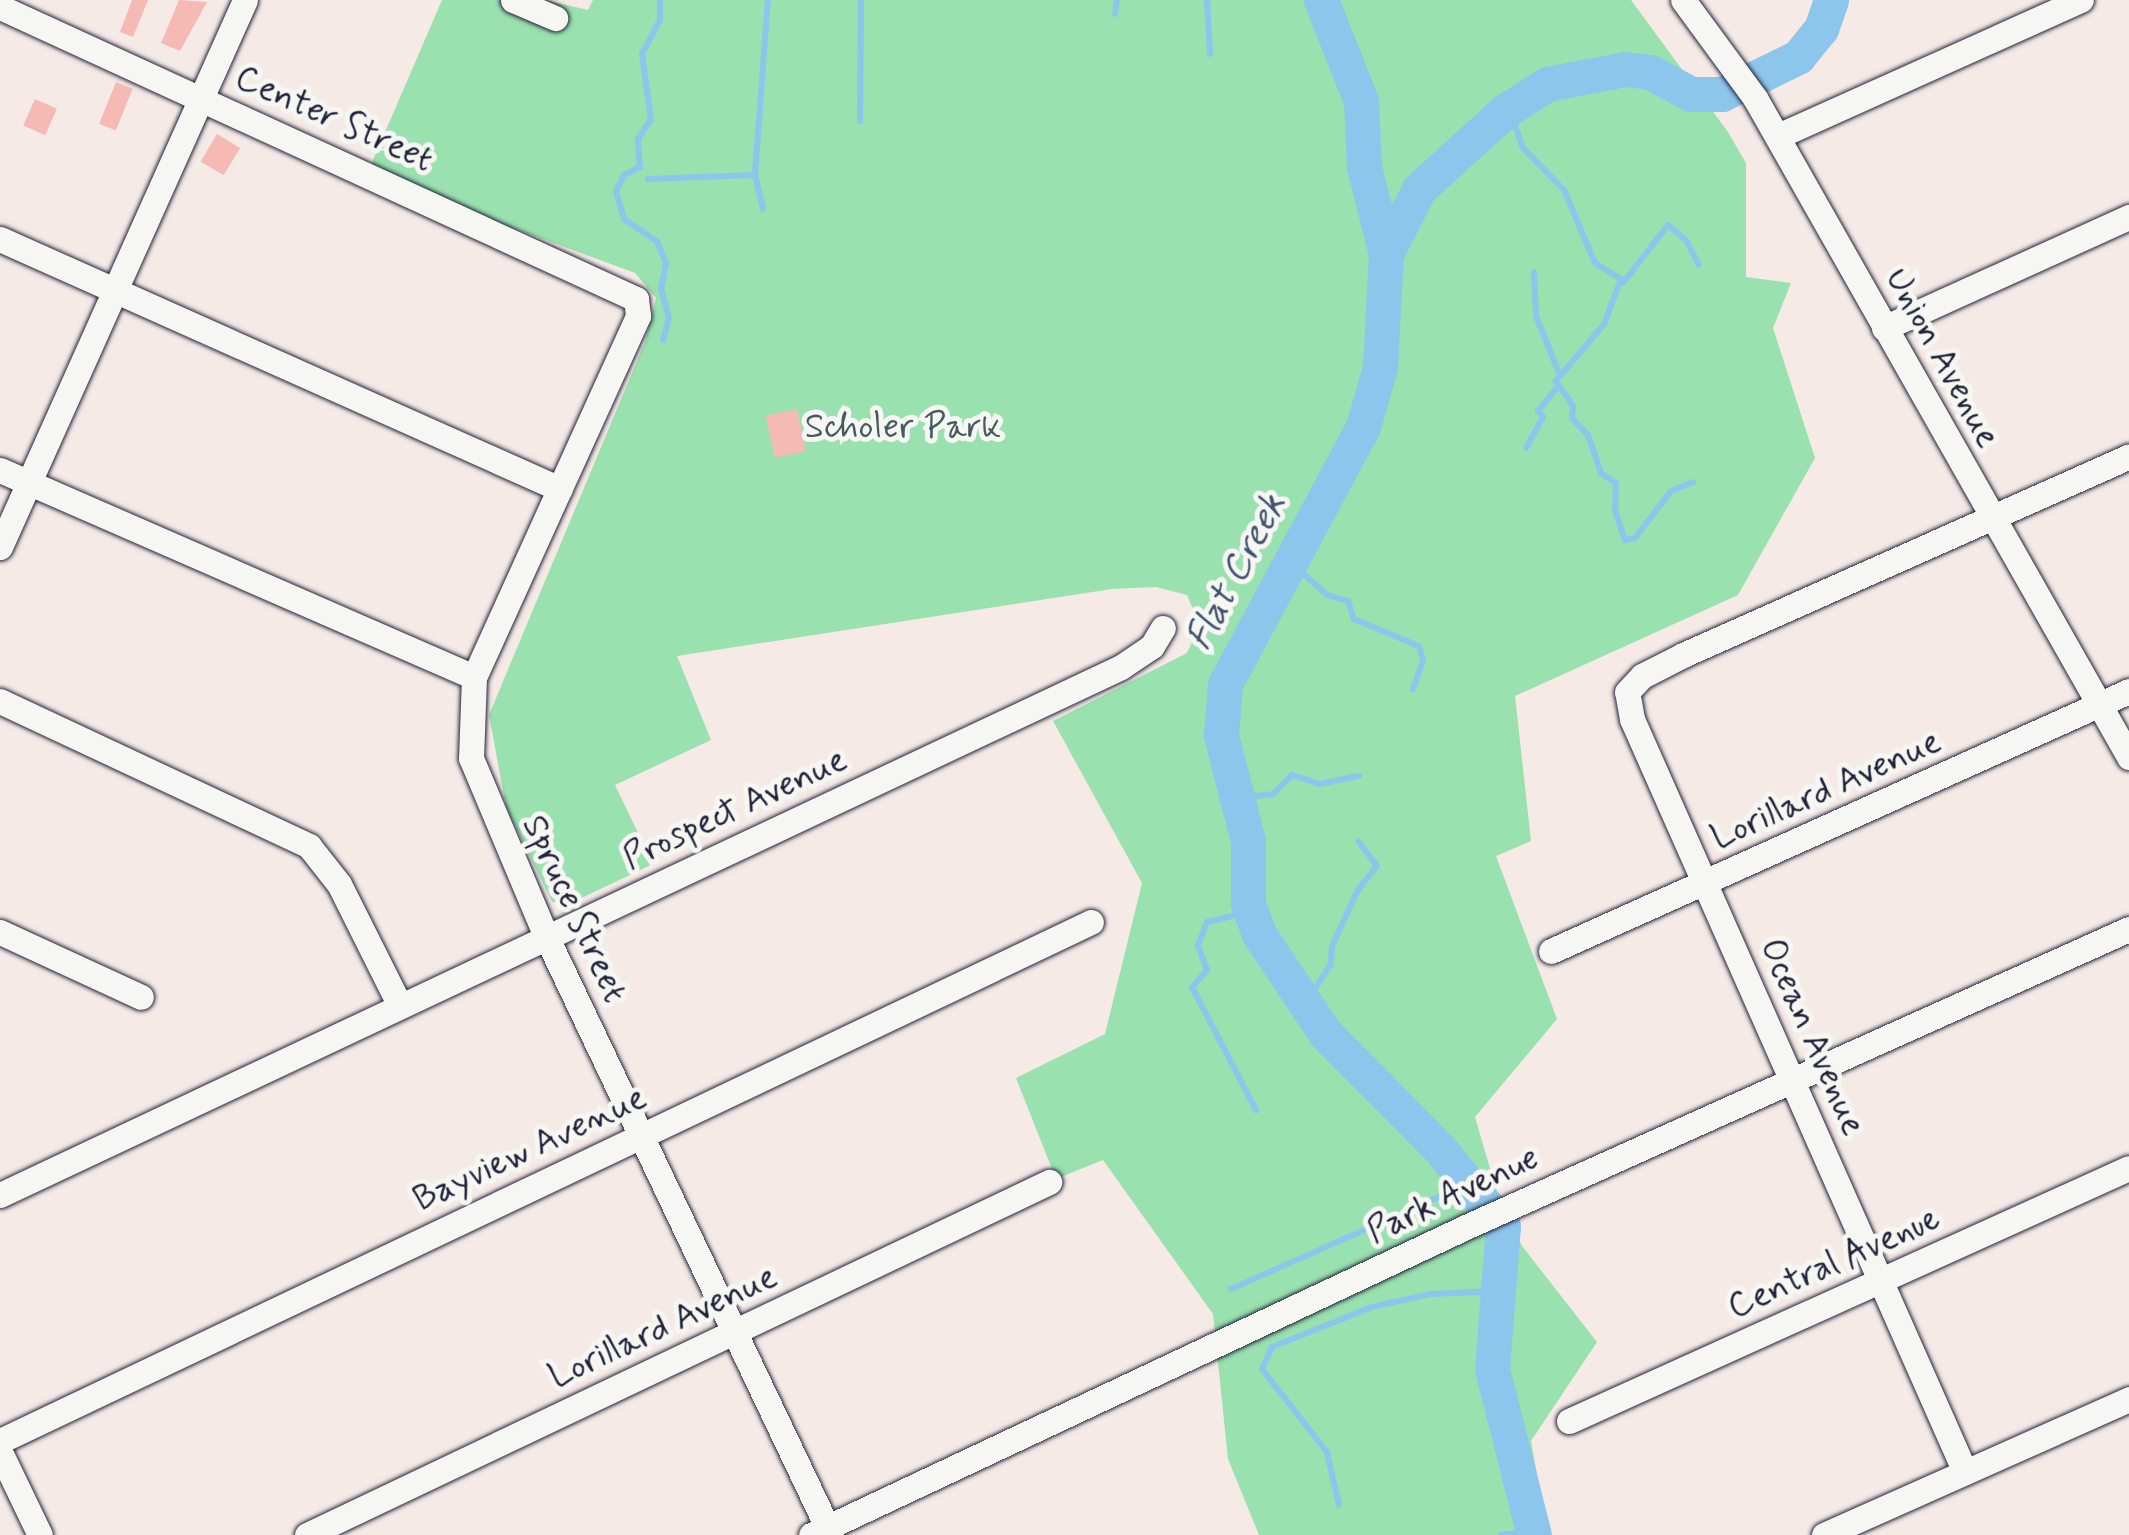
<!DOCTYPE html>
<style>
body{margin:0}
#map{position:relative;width:2129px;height:1535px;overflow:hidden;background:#f6eae6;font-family:Mynerve,sans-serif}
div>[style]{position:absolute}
.green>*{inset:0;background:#99e1af}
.stream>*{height:6px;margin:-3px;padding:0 3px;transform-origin:3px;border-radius:3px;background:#8dc6ec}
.river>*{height:35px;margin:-17.5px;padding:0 17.5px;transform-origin:17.5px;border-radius:17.5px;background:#8dc6ec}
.building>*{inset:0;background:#f6bab5;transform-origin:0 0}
.roads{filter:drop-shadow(0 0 2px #22223b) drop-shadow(0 0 2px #22223b)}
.minor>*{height:25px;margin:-12.5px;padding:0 12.5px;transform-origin:12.5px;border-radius:12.5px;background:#f6f6f2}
span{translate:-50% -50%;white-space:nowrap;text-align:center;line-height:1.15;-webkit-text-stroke:10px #f6f6f2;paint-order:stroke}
.street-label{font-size:35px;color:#22223b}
.park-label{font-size:35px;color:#465b5e}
.water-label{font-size:38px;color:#425370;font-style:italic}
</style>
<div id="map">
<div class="green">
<i style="clip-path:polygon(442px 0,545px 0,588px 10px,593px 0,1631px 0,1728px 132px,1746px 163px,1746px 277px,1791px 283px,1773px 328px,1815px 458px,1738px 595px,1515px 696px,1531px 841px,1496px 856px,1557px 1019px,1475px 1117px,1497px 1192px,1522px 1246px,1597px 1342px,1531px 1441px,1548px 1535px,1259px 1535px,1228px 1459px,1213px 1314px,1103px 1160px,1056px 1179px,1016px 1078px,1105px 1034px,1142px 883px,1053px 721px,1187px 653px,1200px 625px,1187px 595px,1156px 587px,1112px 589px,677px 656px,711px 740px,615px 785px,653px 864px,571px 903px,552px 902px,506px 807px,489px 715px,645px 342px,656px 298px,635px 273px,367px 174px)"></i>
</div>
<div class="stream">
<i style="left:660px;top:0;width:20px;rotate:90deg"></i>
<i style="left:660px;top:20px;width:38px;rotate:118deg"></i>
<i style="left:642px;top:54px;width:66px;rotate:82.1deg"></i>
<i style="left:651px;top:119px;width:24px;rotate:123deg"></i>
<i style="left:638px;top:139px;width:28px;rotate:86deg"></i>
<i style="left:640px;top:167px;width:18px;rotate:153deg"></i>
<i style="left:624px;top:175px;width:18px;rotate:117deg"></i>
<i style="left:616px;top:191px;width:29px;rotate:74deg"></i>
<i style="left:624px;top:219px;width:40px;rotate:34deg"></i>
<i style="left:657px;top:241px;width:24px;rotate:68deg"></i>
<i style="left:666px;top:263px;width:26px;rotate:101deg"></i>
<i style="left:661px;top:289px;width:30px;rotate:75deg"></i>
<i style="left:669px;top:318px;width:23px;rotate:105deg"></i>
<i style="left:1207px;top:0;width:54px;rotate:86.8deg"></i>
<i style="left:1115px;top:14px;width:14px;rotate:-82deg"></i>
<i style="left:1509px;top:108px;width:42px;rotate:70.7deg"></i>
<i style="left:1523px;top:148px;width:59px;rotate:45.7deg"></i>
<i style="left:1564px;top:190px;width:79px;rotate:67deg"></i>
<i style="left:1595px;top:263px;width:31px;rotate:32deg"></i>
<i style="left:1621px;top:279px;width:48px;rotate:110.7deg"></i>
<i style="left:1604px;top:324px;width:75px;rotate:130.1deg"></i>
<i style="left:1556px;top:381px;width:30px;rotate:56deg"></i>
<i style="left:1573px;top:406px;width:12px;rotate:95deg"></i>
<i style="left:1572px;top:418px;width:23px;rotate:47deg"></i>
<i style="left:1588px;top:435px;width:40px;rotate:71.1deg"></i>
<i style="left:1601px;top:473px;width:18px;rotate:34deg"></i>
<i style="left:1616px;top:483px;width:27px;rotate:92deg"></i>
<i style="left:1615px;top:510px;width:32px;rotate:72deg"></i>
<i style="left:1625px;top:540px;width:10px;rotate:-11deg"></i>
<i style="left:1635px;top:538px;width:59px;rotate:-52.5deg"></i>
<i style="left:1671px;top:491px;width:24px;rotate:-22deg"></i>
<i style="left:860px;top:121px;width:121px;rotate:-89.5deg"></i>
<i style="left:648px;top:179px;width:107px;rotate:-2.1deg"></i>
<i style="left:763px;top:209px;width:35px;rotate:-103deg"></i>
<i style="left:755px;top:175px;width:175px;rotate:-85.8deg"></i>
<i style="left:1534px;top:272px;width:44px;rotate:87.4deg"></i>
<i style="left:1536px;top:316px;width:61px;rotate:68deg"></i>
<i style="left:1623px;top:283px;width:73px;rotate:-52.2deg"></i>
<i style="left:1668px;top:225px;width:23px;rotate:40deg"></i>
<i style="left:1686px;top:240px;width:28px;rotate:63deg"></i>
<i style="left:1526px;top:448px;width:35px;rotate:-61deg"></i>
<i style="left:1543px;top:417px;width:8px;rotate:-130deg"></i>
<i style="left:1538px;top:411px;width:32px;rotate:-51deg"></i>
<i style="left:1288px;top:560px;width:52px;rotate:41.9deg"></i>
<i style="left:1327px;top:595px;width:22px;rotate:16deg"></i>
<i style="left:1348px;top:601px;width:19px;rotate:72deg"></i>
<i style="left:1354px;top:619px;width:70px;rotate:22.6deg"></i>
<i style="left:1419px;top:646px;width:16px;rotate:75deg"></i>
<i style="left:1423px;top:661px;width:30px;rotate:110deg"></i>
<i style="left:1236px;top:798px;width:37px;rotate:-6deg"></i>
<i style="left:1273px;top:794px;width:27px;rotate:-45deg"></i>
<i style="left:1292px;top:775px;width:29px;rotate:18deg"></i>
<i style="left:1320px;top:784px;width:40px;rotate:-12deg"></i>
<i style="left:1249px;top:912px;width:43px;rotate:166.6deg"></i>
<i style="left:1207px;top:922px;width:26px;rotate:111deg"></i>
<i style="left:1198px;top:946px;width:26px;rotate:69deg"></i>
<i style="left:1207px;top:970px;width:23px;rotate:131deg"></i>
<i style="left:1192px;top:987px;width:139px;rotate:62.5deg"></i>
<i style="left:1304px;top:1006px;width:50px;rotate:-57.3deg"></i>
<i style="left:1331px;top:964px;width:18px;rotate:-87deg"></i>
<i style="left:1332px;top:946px;width:62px;rotate:-65.1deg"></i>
<i style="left:1358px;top:890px;width:31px;rotate:-52deg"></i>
<i style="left:1377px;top:866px;width:31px;rotate:-127deg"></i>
<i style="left:1231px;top:1289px;width:261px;rotate:-23.9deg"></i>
<i style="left:1339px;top:1505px;width:54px;rotate:-102.8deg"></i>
<i style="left:1327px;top:1452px;width:105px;rotate:-128.1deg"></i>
<i style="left:1262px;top:1369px;width:24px;rotate:-66deg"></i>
<i style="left:1272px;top:1347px;width:108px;rotate:-21.8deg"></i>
<i style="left:1372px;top:1307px;width:59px;rotate:-12.6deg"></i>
<i style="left:1430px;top:1294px;width:72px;rotate:-2.4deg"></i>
<i style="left:1501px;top:1535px;width:33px;rotate:-7deg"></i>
</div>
<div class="river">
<i style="left:1321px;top:0;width:109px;rotate:68.4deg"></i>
<i style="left:1361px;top:101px;width:66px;rotate:87.4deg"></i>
<i style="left:1364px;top:167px;width:90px;rotate:75.8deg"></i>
<i style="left:1534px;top:1535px;width:171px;rotate:-104.2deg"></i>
<i style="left:1492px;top:1369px;width:143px;rotate:-85.6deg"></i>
<i style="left:1503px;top:1226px;width:99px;rotate:-129.3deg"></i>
<i style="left:1440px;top:1149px;width:163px;rotate:-134.8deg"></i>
<i style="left:1325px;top:1033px;width:119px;rotate:-123.7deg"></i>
<i style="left:1259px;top:934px;width:33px;rotate:-110deg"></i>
<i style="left:1248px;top:903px;width:62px;rotate:-90deg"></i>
<i style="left:1248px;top:841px;width:109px;rotate:-104.3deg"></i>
<i style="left:1221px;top:735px;width:51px;rotate:-85.5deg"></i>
<i style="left:1225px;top:684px;width:292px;rotate:-61.8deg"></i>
<i style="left:1363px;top:427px;width:62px;rotate:-74.2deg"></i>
<i style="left:1380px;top:367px;width:113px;rotate:-87deg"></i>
<i style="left:1386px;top:254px;width:73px;rotate:-63.1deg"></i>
<i style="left:1419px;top:189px;width:116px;rotate:-42.2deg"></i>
<i style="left:1505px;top:111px;width:50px;rotate:-32.7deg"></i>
<i style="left:1547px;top:84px;width:79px;rotate:-10.9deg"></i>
<i style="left:1625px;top:69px;width:25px;rotate:7deg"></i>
<i style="left:1650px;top:72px;width:47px;rotate:28.2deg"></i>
<i style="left:1691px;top:94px;width:31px"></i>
<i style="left:1722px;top:94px;width:85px;rotate:-26deg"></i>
<i style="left:1798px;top:57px;width:36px;rotate:-51deg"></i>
<i style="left:1821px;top:29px;width:31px;rotate:-71deg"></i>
</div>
<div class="building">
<i style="clip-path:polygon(132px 0,148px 0,133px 37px,120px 32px)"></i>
<i style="clip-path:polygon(179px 0,207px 2px,180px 51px,161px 43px)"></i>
<i style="left:116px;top:82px;width:18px;height:45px;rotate:22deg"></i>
<i style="left:35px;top:99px;width:24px;height:29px;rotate:24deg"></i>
<i style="left:217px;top:134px;width:27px;height:32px;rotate:31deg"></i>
<i style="left:797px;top:409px;width:43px;height:32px;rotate:78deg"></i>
</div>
<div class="roads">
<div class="minor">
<i style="left:513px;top:0;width:46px;rotate:23.2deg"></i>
<i style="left:1683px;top:0;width:122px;rotate:53.7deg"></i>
<i style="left:1755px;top:98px;width:758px;rotate:60.42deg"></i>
<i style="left:0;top:7px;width:700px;rotate:24.66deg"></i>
<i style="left:636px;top:299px;width:17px;rotate:83deg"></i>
<i style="left:638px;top:316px;width:397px;rotate:114.4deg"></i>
<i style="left:474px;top:677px;width:81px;rotate:92.1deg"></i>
<i style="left:471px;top:758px;width:193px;rotate:67.2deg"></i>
<i style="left:546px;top:936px;width:663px;rotate:64.56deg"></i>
<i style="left:1778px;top:136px;width:332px;rotate:-24.2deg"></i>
<i style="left:0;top:239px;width:613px;rotate:24.06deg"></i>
<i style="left:1884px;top:328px;width:269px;rotate:-24.4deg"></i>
<i style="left:0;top:470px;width:517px;rotate:23.59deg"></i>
<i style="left:0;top:547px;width:599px;rotate:-65.87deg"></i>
<i style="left:0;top:701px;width:341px;rotate:25.1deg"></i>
<i style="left:309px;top:846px;width:48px;rotate:51.7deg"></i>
<i style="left:339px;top:884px;width:136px;rotate:63.4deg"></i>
<i style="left:0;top:932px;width:155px;rotate:24.7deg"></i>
<i style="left:1551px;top:951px;width:634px;rotate:-24.22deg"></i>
<i style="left:0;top:1195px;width:1239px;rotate:-25.22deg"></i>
<i style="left:1121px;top:667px;width:37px;rotate:-34deg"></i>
<i style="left:1152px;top:646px;width:21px;rotate:-59deg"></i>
<i style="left:1569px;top:1421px;width:614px;rotate:-24.31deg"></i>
<i style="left:0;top:1441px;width:1208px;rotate:-25.44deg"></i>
<i style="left:0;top:1452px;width:92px;rotate:64.3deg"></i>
<i style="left:1965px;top:1472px;width:823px;rotate:-113.86deg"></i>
<i style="left:1632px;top:719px;width:27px;rotate:-100deg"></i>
<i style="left:1627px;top:692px;width:22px;rotate:-47deg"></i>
<i style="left:1642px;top:676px;width:46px;rotate:-27.1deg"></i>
<i style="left:1683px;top:655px;width:488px;rotate:-24deg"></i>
<i style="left:307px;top:1535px;width:822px;rotate:-25.44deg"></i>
<i style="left:811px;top:1535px;width:726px;rotate:-25.19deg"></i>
<i style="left:1468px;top:1226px;width:725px;rotate:-24.2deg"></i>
<i style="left:1824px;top:1535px;width:334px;rotate:-24deg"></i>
</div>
</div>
<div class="street-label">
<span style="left:334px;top:119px;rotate:24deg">Center Street</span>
<span style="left:1942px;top:358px;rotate:61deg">Union Avenue</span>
<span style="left:1826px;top:790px;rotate:-24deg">Lorillard Avenue</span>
<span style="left:735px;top:809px;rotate:-25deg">Prospect Avenue</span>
<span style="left:574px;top:909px;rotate:65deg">Spruce Street</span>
<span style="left:1812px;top:1037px;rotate:66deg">Ocean Avenue</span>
<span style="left:530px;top:1149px;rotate:-25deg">Bayview Avenue</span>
<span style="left:1453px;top:1195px;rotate:-25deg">Park Avenue</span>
<span style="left:1834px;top:1263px;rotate:-24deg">Central Avenue</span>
<span style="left:663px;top:1327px;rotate:-25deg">Lorillard Avenue</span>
</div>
<div class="park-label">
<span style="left:903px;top:427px">Scholer Park</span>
</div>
<div class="water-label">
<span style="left:1237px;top:572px;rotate:-62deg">Flat Creek</span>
</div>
</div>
